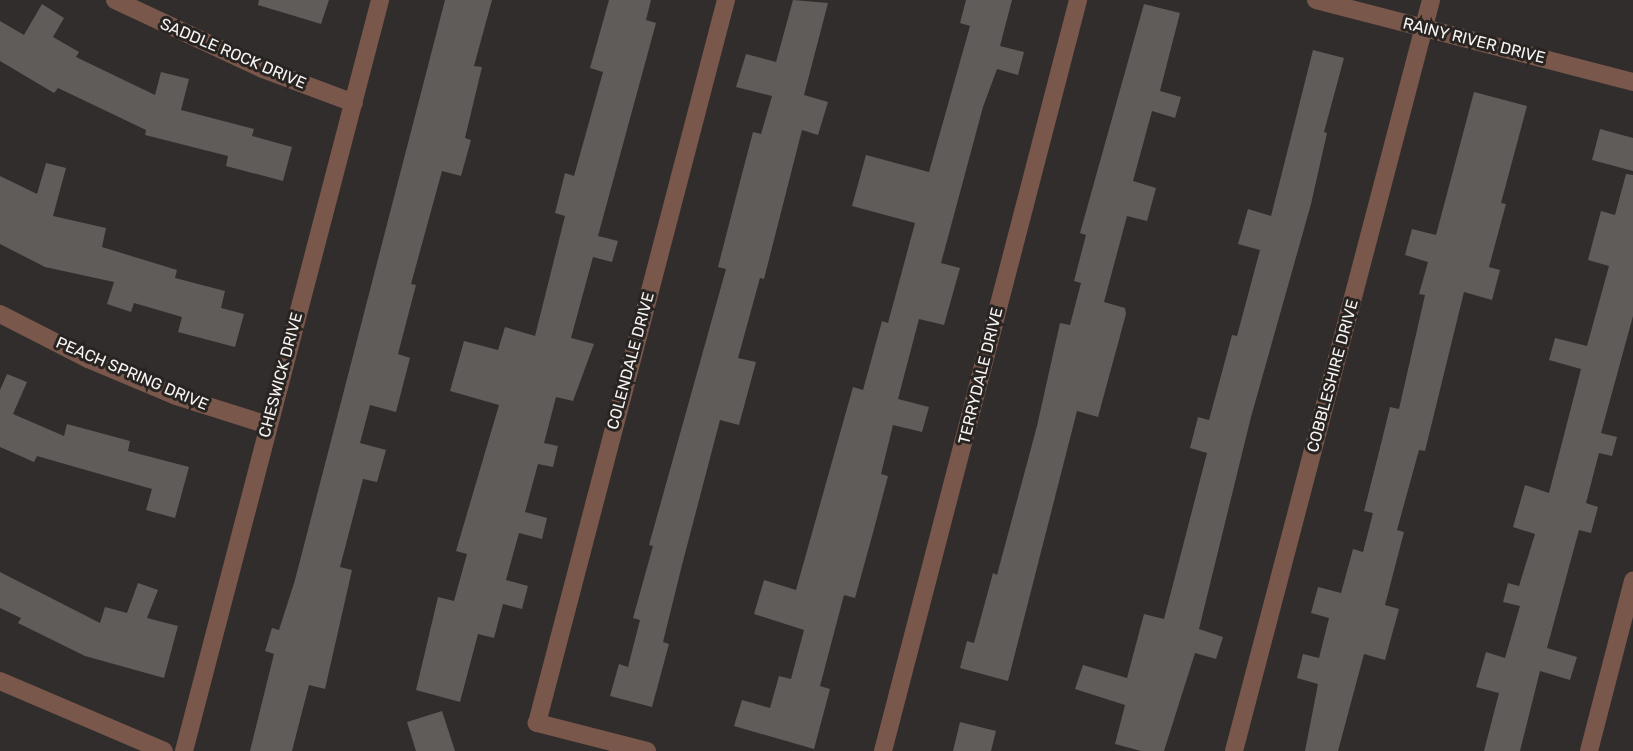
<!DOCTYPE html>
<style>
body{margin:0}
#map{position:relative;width:1633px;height:751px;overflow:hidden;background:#312d2c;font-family:Rubik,sans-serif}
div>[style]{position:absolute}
.building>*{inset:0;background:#605c5a}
.minor>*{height:18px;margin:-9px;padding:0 9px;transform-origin:9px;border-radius:9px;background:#7a574b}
span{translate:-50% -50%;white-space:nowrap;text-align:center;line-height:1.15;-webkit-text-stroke:6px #272422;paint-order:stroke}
.street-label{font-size:16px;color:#f7f4f3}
</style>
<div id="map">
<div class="building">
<i style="clip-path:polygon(259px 0,329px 0,321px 24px,258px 5px)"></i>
<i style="clip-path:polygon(445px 0,492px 0,474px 66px,482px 67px,465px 138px,471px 140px,461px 176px,442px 171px,411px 284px,416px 285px,398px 354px,410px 358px,396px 412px,370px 405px,360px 443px,386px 450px,377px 482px,363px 479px,340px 567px,352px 570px,325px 689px,309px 685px,292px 751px,250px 751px,274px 654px,265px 651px,272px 628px,279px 630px,295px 580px)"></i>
<i style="clip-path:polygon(609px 0,651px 0,646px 20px,656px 23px,598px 236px,618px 241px,612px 262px,593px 257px,571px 338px,594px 344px,573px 401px,556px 397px,544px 443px,558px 446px,553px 467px,538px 464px,525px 512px,547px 518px,542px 539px,519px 533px,506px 580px,528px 586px,522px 609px,503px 604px,494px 638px,478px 634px,460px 702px,416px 690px,438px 597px,454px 601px,467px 554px,456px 551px,499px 405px,450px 391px,464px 341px,498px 350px,505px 327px,535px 336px,565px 216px,555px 213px,565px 173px,574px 176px,603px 72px,590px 68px)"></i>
<i style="clip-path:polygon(793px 0,828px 3px,804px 95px,828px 102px,818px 135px,802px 130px,764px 279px,760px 278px,738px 358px,756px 362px,739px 425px,720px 420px,682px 565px,663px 642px,669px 644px,652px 707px,610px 696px,619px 664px,628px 667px,640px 620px,633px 618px,653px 546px,649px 545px,726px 269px,718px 267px,737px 193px,753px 132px,761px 134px,772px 96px,736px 87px,746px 54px,776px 62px)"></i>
<i style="clip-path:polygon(966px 0,1012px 0,1000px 46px,1024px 52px,1018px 75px,997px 69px,983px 107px,941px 263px,960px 268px,944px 325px,919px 319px,898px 399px,929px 407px,922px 432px,893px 425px,881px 474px,888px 476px,874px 529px,855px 598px,844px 595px,820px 686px,830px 689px,814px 749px,734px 726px,742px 700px,770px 708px,779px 676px,791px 679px,804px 630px,754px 614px,764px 580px,796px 590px,853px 387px,863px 390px,882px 321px,888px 323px,915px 223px,852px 206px,866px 155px,929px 172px,970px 26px,960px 23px)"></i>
<i style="clip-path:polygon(42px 4px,64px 18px,53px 37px,79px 52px,76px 57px,155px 95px,161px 72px,189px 79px,181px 110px,254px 129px,252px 136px,292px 147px,283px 181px,226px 166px,228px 156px,145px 135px,146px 130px,58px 88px,54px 93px,0 61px,0 21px,24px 35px)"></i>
<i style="clip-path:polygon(1144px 4px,1180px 13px,1160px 91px,1181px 97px,1175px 118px,1152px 111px,1133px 181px,1156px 188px,1147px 221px,1127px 216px,1104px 302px,1125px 308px,1126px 314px,1098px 417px,1077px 411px,1008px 681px,960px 668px,967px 641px,974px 643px,993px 573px,997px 575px,1037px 426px,1060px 323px,1070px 325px,1081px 283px,1074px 281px,1086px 235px,1080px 233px)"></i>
<i style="clip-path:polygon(1313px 50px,1344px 58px,1324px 132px,1327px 133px,1311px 204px,1251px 417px,1199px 629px,1223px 637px,1216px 659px,1195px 653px,1164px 751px,1141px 751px,1115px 744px,1125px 705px,1075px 689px,1083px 665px,1127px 678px,1144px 614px,1164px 619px,1207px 453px,1190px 448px,1198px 417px,1209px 420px,1232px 335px,1237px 336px,1260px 250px,1238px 244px,1248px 209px,1271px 216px)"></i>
<i style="clip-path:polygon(1474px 92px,1527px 106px,1501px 203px,1506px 204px,1489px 267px,1500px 270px,1492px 300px,1464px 292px,1425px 451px,1419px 450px,1397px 530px,1404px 532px,1385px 605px,1399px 609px,1385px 660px,1364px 654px,1338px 751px,1305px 751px,1318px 684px,1297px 678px,1303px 654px,1319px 658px,1329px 618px,1311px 613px,1318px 587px,1341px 593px,1353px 549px,1363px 552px,1373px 513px,1364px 511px,1382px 440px,1390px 407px,1399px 409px,1425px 295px,1419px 294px,1428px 262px,1405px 255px,1412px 229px,1436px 235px)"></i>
<i style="clip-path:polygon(1600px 129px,1633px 138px,1633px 171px,1592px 160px)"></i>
<i style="clip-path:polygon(46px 163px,66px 168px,53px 216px,106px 228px,102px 247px,177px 270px,175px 278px,225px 291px,221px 308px,244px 314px,235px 347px,178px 332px,182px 317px,134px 303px,131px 312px,107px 304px,114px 282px,45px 267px,0 244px,0 176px,37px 194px)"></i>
<i style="clip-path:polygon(1626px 174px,1633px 175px,1633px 316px,1601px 433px,1617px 437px,1612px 456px,1599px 453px,1586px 503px,1598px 507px,1591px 533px,1579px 530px,1547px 648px,1577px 657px,1570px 680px,1540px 671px,1520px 751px,1484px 751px,1499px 693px,1476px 687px,1486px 652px,1505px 658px,1520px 606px,1503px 602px,1508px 583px,1519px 586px,1535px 534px,1513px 527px,1525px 485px,1549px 493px,1581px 369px,1549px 360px,1555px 338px,1587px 346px,1609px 266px,1588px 260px,1601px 211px,1615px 215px)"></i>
<i style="clip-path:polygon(7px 374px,27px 382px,13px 414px,64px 436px,67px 424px,130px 441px,128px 451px,189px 467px,175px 518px,146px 510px,152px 489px,37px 456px,34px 462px,0 447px,0 390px)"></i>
<i style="clip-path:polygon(0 572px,100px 623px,105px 607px,127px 613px,138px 583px,158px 590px,147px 618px,178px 626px,164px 678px,85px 656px,18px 623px,21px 618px,0 608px)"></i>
<i style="clip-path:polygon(442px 711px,455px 751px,416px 751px,407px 722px)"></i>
<i style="clip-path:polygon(960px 722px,996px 731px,991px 751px,953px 751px)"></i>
</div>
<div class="minor">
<i style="left:115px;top:0;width:163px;rotate:25deg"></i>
<i style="left:263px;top:69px;width:97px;rotate:20.5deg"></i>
<i style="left:1316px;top:0;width:327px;rotate:14.5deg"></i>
<i style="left:0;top:314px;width:99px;rotate:27.1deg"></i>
<i style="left:88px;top:359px;width:95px;rotate:22.8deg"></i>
<i style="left:176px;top:396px;width:96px;rotate:17.5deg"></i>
<i style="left:0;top:681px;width:178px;rotate:23.1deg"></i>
<i style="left:184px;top:751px;width:776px;rotate:-75.37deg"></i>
<i style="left:647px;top:751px;width:114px;rotate:-165.7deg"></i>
<i style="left:537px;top:723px;width:747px;rotate:-75.35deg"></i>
<i style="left:883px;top:751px;width:776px;rotate:-75.44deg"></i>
<i style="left:1234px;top:751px;width:776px;rotate:-75.3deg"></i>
<i style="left:1589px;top:751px;width:176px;rotate:-75.5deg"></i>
</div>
<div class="street-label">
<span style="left:1474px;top:41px;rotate:14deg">RAINY RIVER DRIVE</span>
<span style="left:233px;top:54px;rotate:23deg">SADDLE ROCK DRIVE</span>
<span style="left:631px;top:361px;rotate:-75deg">COLENDALE DRIVE</span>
<span style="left:132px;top:374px;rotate:23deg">PEACH SPRING DRIVE</span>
<span style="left:281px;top:375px;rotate:-75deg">CHESWICK DRIVE</span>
<span style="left:981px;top:376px;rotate:-76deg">TERRYDALE DRIVE</span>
<span style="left:1333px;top:376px;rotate:-75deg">COBBLESHIRE DRIVE</span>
</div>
</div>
